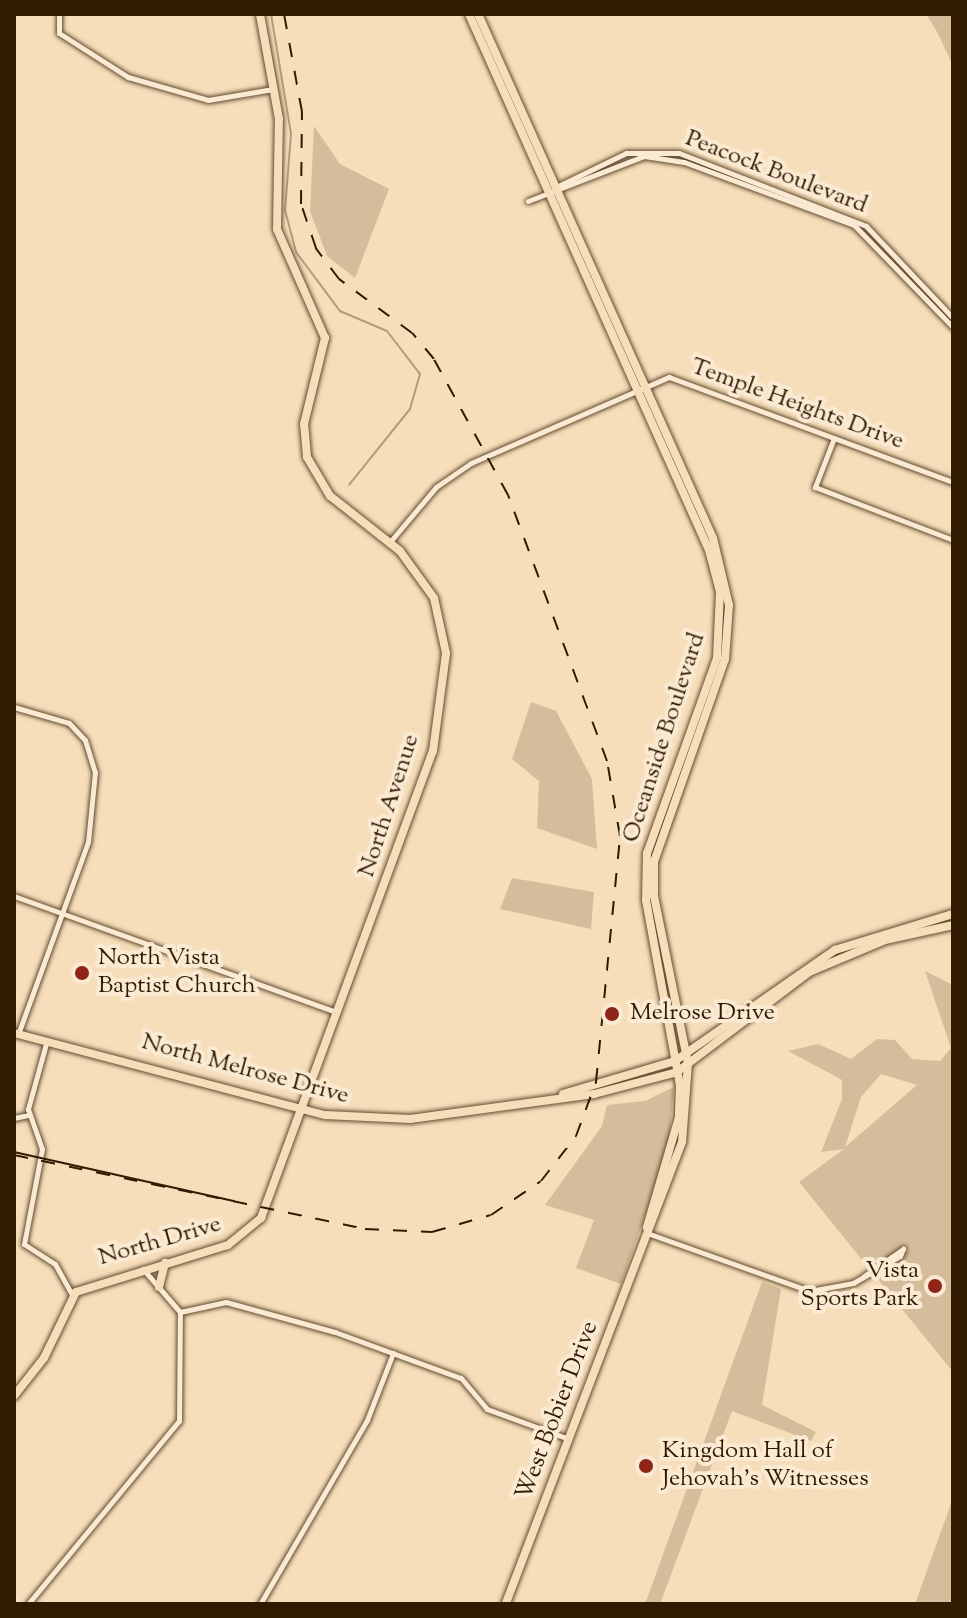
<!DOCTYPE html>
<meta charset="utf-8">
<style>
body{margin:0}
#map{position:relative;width:967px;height:1618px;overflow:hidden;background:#f7debb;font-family:"Sorts Mill Goudy",serif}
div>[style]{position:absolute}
.green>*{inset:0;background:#d5bd9b}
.stream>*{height:2px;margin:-1px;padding:0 1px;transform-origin:1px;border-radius:1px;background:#b39c7b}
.roads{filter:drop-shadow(0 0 2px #624c2f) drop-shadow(0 0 2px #624c2f)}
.minor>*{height:5px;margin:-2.5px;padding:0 2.5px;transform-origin:2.5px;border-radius:2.5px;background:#faead3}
.major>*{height:8px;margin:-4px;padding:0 4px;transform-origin:4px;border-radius:4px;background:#f7debb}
.tram>*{height:2px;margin:-1px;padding:0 1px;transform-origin:1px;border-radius:1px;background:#301b00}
.rail>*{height:2px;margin-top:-1px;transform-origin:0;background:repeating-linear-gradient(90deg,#301b00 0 14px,transparent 0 28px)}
.dots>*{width:22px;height:22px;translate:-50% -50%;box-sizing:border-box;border:4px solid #faead3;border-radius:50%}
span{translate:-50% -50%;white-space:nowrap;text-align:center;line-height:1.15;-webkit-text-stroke:8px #faead3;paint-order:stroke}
.street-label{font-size:24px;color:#301b00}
.poi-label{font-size:24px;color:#301b00}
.left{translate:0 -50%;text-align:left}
.right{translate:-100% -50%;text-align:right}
.frame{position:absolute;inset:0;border:16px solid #301b00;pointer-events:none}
</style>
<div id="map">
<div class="green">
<i style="clip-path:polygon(926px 14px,953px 14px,953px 65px,936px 30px)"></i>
<i style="clip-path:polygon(314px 126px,340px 164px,389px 189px,355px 278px,327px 256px,310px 211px)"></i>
<i style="clip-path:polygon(531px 702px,556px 711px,592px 779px,597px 849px,537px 828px,539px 781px,512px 759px)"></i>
<i style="clip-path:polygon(512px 878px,594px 892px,591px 929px,500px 909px)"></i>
<i style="clip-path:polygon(evenodd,925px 971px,953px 985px,953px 1372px,799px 1182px,844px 1149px,821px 1152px,842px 1099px,842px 1080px,788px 1051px,818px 1044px,851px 1059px,877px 1039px,895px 1040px,912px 1059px,940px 1061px,951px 1048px,925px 971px,881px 1074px,917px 1085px,845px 1147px,861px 1097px,881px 1074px)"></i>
<i style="clip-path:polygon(674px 1087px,668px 1150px,621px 1284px,576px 1268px,594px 1220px,545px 1205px,602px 1126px,607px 1105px,645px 1101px)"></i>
<i style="clip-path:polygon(762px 1282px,781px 1289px,762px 1405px,816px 1432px,811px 1441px,732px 1411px,660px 1604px,645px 1604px)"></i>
<i style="clip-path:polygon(953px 1498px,953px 1604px,915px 1604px)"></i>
</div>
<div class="stream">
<i style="left:271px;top:14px;width:122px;rotate:80.5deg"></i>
<i style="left:291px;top:134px;width:76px;rotate:94.5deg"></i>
<i style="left:285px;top:210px;width:43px;rotate:75.3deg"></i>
<i style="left:296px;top:252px;width:74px;rotate:53.3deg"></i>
<i style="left:340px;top:311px;width:51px;rotate:23.1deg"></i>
<i style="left:387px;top:331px;width:54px;rotate:52.5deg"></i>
<i style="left:420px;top:374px;width:36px;rotate:106deg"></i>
<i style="left:410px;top:409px;width:97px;rotate:128.8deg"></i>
</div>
<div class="roads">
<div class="minor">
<i style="left:59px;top:14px;width:19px;rotate:90deg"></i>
<i style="left:59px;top:33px;width:82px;rotate:32.5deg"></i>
<i style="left:128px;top:77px;width:83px;rotate:16deg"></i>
<i style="left:208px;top:100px;width:66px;rotate:-9.6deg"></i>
<i style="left:556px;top:187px;width:78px;rotate:-25.9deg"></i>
<i style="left:626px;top:153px;width:53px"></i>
<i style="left:679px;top:153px;width:201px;rotate:21.3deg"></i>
<i style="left:866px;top:226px;width:127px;rotate:46.6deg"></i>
<i style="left:528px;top:201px;width:124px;rotate:-21.2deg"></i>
<i style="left:644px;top:156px;width:40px;rotate:8.5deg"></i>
<i style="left:684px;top:162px;width:181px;rotate:20.3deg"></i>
<i style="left:854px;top:225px;width:142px;rotate:45.9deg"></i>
<i style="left:834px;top:438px;width:53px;rotate:111.2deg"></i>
<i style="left:815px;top:487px;width:148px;rotate:21deg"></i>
<i style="left:389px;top:543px;width:73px;rotate:-50deg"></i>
<i style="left:436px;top:487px;width:42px;rotate:-34.4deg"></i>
<i style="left:471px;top:463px;width:216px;rotate:-23.5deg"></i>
<i style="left:669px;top:377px;width:303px;rotate:20.3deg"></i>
<i style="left:14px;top:707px;width:57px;rotate:16.2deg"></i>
<i style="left:69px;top:723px;width:23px;rotate:47deg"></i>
<i style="left:85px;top:740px;width:34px;rotate:73deg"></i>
<i style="left:95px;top:772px;width:70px;rotate:95.7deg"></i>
<i style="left:88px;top:842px;width:204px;rotate:110deg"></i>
<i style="left:14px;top:896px;width:342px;rotate:19.8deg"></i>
<i style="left:47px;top:1040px;width:72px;rotate:105.4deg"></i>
<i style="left:28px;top:1109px;width:42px;rotate:70.7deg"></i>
<i style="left:42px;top:1149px;width:97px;rotate:100.7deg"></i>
<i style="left:24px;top:1244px;width:37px;rotate:33deg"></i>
<i style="left:55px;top:1264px;width:35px;rotate:61deg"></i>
<i style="left:14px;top:1118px;width:14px;rotate:-12deg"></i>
<i style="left:647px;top:1233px;width:173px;rotate:19.6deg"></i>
<i style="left:810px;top:1291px;width:44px;rotate:-10.5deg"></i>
<i style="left:853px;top:1283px;width:54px;rotate:-29.9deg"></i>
<i style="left:900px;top:1256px;width:8px;rotate:-67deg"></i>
<i style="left:903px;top:1249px;width:47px;rotate:145.3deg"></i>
<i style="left:180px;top:1312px;width:47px;rotate:-12.3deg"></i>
<i style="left:226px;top:1302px;width:113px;rotate:15.4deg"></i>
<i style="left:335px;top:1332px;width:134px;rotate:20.1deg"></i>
<i style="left:461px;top:1378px;width:40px;rotate:50deg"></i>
<i style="left:487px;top:1409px;width:87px;rotate:20.1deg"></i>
<i style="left:28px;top:1604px;width:237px;rotate:-50.5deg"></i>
<i style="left:179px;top:1421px;width:109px;rotate:-89.5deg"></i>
<i style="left:180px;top:1312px;width:57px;rotate:-130.7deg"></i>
<i style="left:260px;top:1604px;width:213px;rotate:-59.8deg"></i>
<i style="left:367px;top:1420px;width:72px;rotate:-68.8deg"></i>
</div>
<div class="major">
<i style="left:469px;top:14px;width:587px;rotate:65.88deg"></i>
<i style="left:709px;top:550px;width:43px;rotate:75.3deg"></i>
<i style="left:720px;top:592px;width:66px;rotate:92.6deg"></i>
<i style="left:717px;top:658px;width:207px;rotate:109.7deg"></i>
<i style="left:647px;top:853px;width:47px;rotate:91.2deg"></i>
<i style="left:646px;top:900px;width:188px;rotate:79.6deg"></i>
<i style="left:680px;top:1085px;width:32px;rotate:92deg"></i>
<i style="left:679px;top:1117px;width:115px;rotate:106.2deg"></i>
<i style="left:478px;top:14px;width:574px;rotate:65.85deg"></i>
<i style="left:713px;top:538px;width:69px;rotate:76.6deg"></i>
<i style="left:729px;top:605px;width:54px;rotate:94.2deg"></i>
<i style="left:725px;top:659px;width:215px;rotate:109.3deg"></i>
<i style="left:654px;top:862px;width:34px;rotate:90deg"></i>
<i style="left:654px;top:896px;width:170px;rotate:78.5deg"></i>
<i style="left:688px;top:1063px;width:79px;rotate:94.3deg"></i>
<i style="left:682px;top:1142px;width:494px;rotate:110.9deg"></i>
<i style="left:14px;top:1033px;width:322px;rotate:14.8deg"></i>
<i style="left:325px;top:1115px;width:85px;rotate:2.7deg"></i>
<i style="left:410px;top:1119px;width:186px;rotate:-7.7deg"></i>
<i style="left:594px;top:1094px;width:86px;rotate:-14.8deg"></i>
<i style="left:677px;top:1072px;width:166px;rotate:-37.1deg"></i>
<i style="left:809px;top:972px;width:82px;rotate:-22.8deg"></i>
<i style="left:885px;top:940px;width:70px;rotate:-12.4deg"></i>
<i style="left:563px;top:1094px;width:117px;rotate:-16.4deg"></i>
<i style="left:675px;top:1061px;width:195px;rotate:-34.8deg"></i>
<i style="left:835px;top:950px;width:123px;rotate:-17deg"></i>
<i style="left:159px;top:1287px;width:25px;rotate:-76deg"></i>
<i style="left:14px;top:1396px;width:48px;rotate:-51.7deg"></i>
<i style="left:44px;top:1358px;width:73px;rotate:-64.1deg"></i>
<i style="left:76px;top:1292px;width:159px;rotate:-17.2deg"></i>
<i style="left:228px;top:1245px;width:43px;rotate:-39.3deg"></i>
<i style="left:261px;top:1218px;width:498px;rotate:-69.8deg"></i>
<i style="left:433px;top:751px;width:99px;rotate:-82.4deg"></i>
<i style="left:446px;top:653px;width:56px;rotate:-102.3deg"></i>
<i style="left:434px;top:598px;width:58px;rotate:-125.9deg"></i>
<i style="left:400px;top:551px;width:89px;rotate:-141.8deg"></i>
<i style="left:330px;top:496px;width:45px;rotate:-120.5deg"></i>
<i style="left:307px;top:457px;width:33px;rotate:-95deg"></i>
<i style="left:304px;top:424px;width:89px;rotate:-76.3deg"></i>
<i style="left:325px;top:338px;width:119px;rotate:-113.8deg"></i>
<i style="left:277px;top:229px;width:110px;rotate:-89deg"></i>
<i style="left:279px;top:119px;width:107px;rotate:-100.3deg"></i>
</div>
</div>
<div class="tram">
<i style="left:14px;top:1152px;width:225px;rotate:12.6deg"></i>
</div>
<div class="rail">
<i style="left:14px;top:1155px;width:359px;rotate:11.9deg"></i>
<i style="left:365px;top:1229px;width:67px;rotate:2.6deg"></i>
<i style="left:432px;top:1232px;width:61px;rotate:-16.1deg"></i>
<i style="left:491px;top:1215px;width:60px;rotate:-34.2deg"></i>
<i style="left:541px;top:1181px;width:57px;rotate:-52.1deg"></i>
<i style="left:576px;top:1136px;width:58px;rotate:-69.7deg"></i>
<i style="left:596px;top:1082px;width:247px;rotate:-84.4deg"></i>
<i style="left:620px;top:836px;width:76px;rotate:-99.8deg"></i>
<i style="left:607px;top:761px;width:284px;rotate:-110.4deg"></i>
<i style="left:508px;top:495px;width:155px;rotate:-118.6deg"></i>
<i style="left:434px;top:359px;width:34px;rotate:-130deg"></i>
<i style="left:412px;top:333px;width:91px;rotate:-143.5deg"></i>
<i style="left:339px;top:279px;width:39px;rotate:-127deg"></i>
<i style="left:316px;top:248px;width:46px;rotate:-108.8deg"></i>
<i style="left:301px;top:204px;width:92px;rotate:-89.4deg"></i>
<i style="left:302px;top:112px;width:100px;rotate:-100.4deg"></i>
</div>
<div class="dots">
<i style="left:82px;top:973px;background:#8f2418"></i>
<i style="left:612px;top:1014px;background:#8f2418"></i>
<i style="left:935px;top:1286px;background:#8f2418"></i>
<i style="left:646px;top:1466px;background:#8f2418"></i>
</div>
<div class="street-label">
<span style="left:776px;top:173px;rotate:21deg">Peacock Boulevard</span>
<span style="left:797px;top:405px;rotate:20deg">Temple Heights Drive</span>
<span style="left:665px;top:738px;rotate:-72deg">Oceanside Boulevard</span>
<span style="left:390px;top:806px;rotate:-72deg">North Avenue</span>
<span style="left:245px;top:1070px;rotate:15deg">North Melrose Drive</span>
<span style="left:160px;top:1242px;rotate:-16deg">North Drive</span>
<span style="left:558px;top:1411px;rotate:-69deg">West Bobier Drive</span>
</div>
<div class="poi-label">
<span class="left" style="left:98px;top:973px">North Vista<br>Baptist Church</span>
<span class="left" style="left:630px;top:1014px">Melrose Drive</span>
<span class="right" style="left:919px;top:1286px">Vista<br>Sports Park</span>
<span class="left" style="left:662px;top:1466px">Kingdom Hall of<br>Jehovah’s Witnesses</span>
</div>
<div class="frame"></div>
</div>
